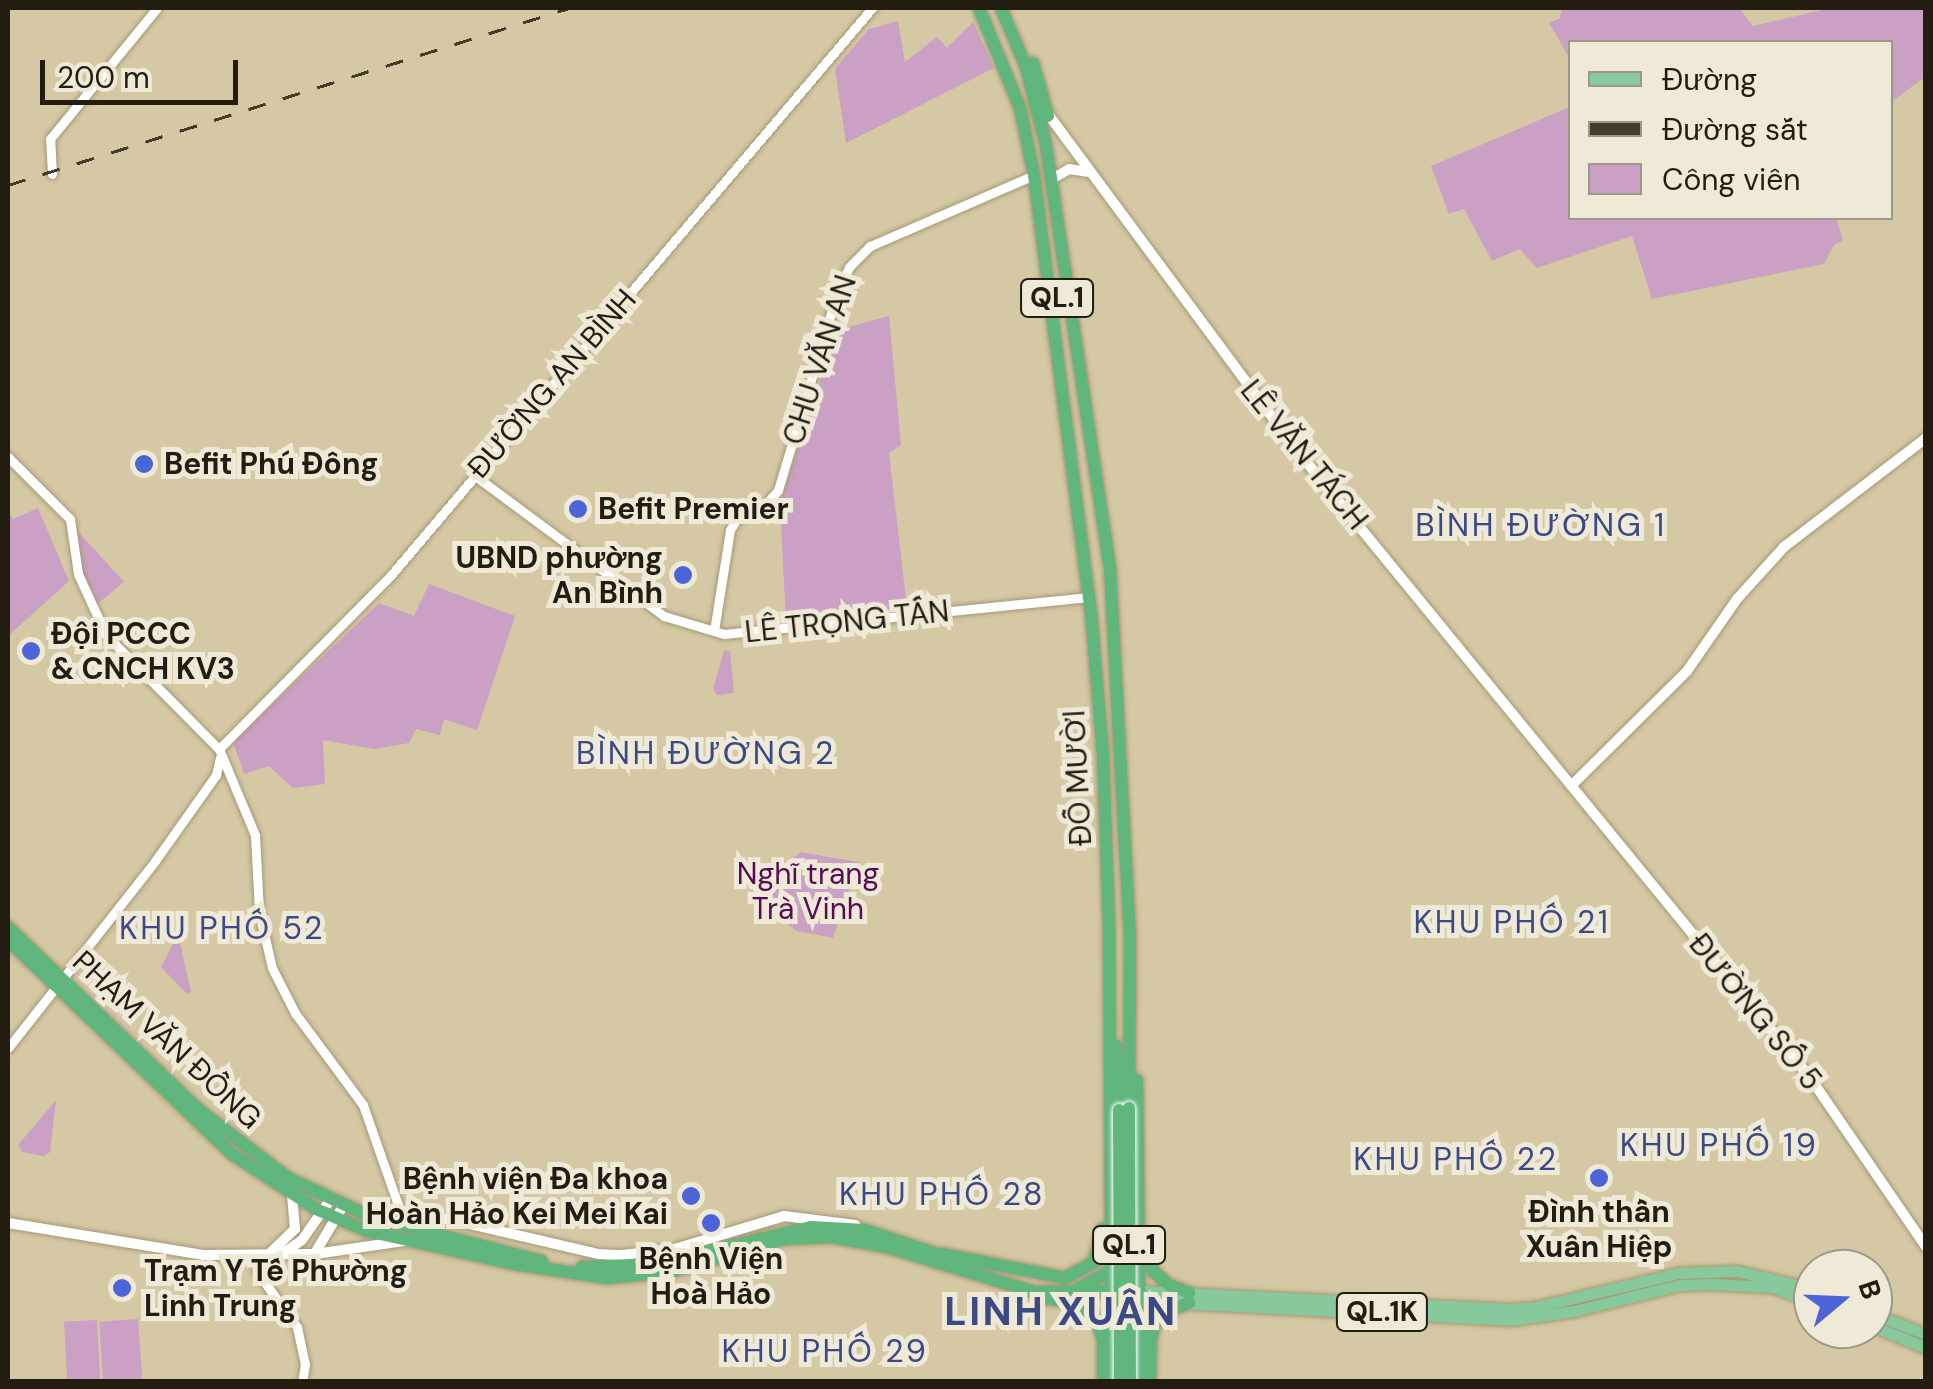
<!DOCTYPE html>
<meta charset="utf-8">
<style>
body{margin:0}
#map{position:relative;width:1933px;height:1389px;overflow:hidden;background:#d5c8a4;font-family:"DM Sans",sans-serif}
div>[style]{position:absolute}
.green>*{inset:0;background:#caa0c4;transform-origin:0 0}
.roads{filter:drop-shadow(0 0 2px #a59977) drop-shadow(0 0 2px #a59977)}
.tertiary>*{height:9px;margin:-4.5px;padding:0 4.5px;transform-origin:4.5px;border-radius:4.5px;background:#fff}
.secondary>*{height:10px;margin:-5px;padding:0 5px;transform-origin:5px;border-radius:5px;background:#fff}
.primary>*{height:11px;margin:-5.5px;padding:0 5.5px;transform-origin:5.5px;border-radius:5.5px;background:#88c89d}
.trunk>*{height:12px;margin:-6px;padding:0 6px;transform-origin:6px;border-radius:6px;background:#60b67c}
.rail>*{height:2.5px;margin-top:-1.25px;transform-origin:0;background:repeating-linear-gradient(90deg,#433c2b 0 18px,transparent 0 36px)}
.bridges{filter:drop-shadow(0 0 2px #fff) drop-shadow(0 0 2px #fff)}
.trunk-bridge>*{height:12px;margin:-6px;padding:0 6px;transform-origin:6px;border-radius:6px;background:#60b67c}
.dots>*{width:28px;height:28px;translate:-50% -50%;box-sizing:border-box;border:5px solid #efe9d7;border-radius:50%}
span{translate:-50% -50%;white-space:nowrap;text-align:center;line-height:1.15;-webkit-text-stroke:10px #efe9d7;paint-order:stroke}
.shield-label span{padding:2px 8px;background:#efe9d7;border:2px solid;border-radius:8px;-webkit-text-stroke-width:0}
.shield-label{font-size:28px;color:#221d10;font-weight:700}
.street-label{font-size:30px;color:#221d10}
.poi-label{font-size:30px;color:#221d10;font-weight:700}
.left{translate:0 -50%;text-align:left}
.right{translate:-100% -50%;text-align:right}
.park-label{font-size:30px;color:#570b52}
.neighbourhood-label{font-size:32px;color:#3b4a85;letter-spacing:2.5px}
.district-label{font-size:40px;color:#3b4a85;font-weight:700;letter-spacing:2.5px}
.frame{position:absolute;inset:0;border:10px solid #221d10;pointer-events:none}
.legend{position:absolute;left:1568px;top:40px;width:325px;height:180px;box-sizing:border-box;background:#efe9d7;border:2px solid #9d9787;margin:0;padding:12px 18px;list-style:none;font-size:30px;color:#221d10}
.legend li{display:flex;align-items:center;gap:20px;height:50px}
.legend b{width:50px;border:2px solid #9d9787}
.north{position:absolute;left:1793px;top:1249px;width:100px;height:100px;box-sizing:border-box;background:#efe9d7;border:2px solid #9d9787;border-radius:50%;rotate:71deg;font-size:28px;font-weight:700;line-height:40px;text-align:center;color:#221d10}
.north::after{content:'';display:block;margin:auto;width:35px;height:45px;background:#4d64d8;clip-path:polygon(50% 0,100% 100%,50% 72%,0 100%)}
.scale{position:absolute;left:40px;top:60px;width:198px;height:45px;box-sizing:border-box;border:5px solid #221d10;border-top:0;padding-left:12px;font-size:30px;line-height:35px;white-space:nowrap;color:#221d10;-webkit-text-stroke:8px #efe9d7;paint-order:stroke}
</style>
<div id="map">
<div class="green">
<i style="clip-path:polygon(1562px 8px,1739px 8px,1753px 26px,1831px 8px,1925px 8px,1925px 77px,1891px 102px,1890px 42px,1570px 42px,1570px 59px,1549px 23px,1560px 18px)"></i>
<i style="clip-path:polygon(898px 21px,905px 62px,937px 37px,947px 48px,973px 22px,994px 68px,846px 143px,835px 69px,869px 29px)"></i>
<i style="clip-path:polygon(1570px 107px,1570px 218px,1836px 218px,1843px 240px,1834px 245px,1824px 264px,1652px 299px,1632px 236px,1537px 268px,1520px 249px,1492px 261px,1464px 209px,1449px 214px,1431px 166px)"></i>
<i style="clip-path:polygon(889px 316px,901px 445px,889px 453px,907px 607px,786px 624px,780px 502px,837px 330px)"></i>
<i style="clip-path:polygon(38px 508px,69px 581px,8px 636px,8px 513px,13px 519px)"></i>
<i style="clip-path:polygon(73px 526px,124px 582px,95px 606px,79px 566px)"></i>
<i style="clip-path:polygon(429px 584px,515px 616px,477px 730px,444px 719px,440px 735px,416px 729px,409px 743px,374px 749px,323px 740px,325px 784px,293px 788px,269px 766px,244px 774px,233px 742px,379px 603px,414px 616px)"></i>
<i style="clip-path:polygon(724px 650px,730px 651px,734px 693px,717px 695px,713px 689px)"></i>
<i style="clip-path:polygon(800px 852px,858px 862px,833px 938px,797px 931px,752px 896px)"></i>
<i style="clip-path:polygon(174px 942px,180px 943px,191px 992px,187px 994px,161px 967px)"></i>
<i style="clip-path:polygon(56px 1100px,50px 1152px,44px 1156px,22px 1152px,18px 1145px)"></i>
<i style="left:138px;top:1319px;width:61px;height:39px;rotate:86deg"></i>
<i style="left:97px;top:1320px;width:61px;height:33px;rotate:87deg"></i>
</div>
<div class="roads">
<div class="tertiary">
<i style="left:52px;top:174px;width:35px;rotate:-93deg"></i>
<i style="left:50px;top:139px;width:169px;rotate:-50.8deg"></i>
<i style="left:8px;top:457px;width:88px;rotate:45deg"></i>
<i style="left:70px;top:519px;width:56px;rotate:81.7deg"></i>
<i style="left:78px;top:574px;width:67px;rotate:65.3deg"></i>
<i style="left:106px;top:635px;width:161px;rotate:45.3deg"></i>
<i style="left:219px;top:749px;width:93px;rotate:67.3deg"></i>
<i style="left:255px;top:835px;width:77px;rotate:87deg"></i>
<i style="left:259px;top:912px;width:57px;rotate:76.9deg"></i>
<i style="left:272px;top:968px;width:51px;rotate:62.9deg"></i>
<i style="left:295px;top:1013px;width:114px;rotate:53.5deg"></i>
<i style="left:363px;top:1105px;width:127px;rotate:70.7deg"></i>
<i style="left:474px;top:475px;width:237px;rotate:36.6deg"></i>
<i style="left:664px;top:616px;width:63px;rotate:16.7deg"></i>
<i style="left:724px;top:634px;width:367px;rotate:-5.8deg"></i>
<i style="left:714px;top:631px;width:102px;rotate:-81deg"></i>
<i style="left:730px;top:530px;width:12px;rotate:-59deg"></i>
<i style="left:736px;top:520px;width:29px;rotate:-25deg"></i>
<i style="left:762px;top:508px;width:24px;rotate:-48deg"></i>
<i style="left:778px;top:490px;width:209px;rotate:-73.3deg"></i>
<i style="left:838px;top:290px;width:25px;rotate:-64deg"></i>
<i style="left:849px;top:267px;width:30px;rotate:-45deg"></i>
<i style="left:870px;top:246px;width:179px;rotate:-23.4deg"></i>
<i style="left:219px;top:749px;width:245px;rotate:-45.3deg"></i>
<i style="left:391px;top:575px;width:744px;rotate:-49.69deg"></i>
<i style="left:8px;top:1048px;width:238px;rotate:-51.8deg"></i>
<i style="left:155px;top:861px;width:105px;rotate:-54.7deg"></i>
<i style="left:216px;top:775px;width:18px;rotate:-77deg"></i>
<i style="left:254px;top:1256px;width:17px;rotate:77deg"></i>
<i style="left:258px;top:1273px;width:67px;rotate:54.2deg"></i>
<i style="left:297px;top:1327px;width:38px;rotate:78deg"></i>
<i style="left:305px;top:1364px;width:18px;rotate:99deg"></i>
</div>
<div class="secondary">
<i style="left:1045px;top:110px;width:427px;rotate:53.5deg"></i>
<i style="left:1299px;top:453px;width:805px;rotate:50.7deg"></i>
<i style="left:1809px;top:1076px;width:207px;rotate:55.6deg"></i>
<i style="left:1052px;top:179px;width:20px;rotate:-30deg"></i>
<i style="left:1069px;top:169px;width:18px;rotate:9deg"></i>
<i style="left:1572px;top:785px;width:162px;rotate:-44.7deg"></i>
<i style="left:1687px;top:671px;width:88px;rotate:-55.2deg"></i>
<i style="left:1737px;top:599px;width:70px;rotate:-47.9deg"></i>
<i style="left:1784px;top:547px;width:179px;rotate:-37.5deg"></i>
<i style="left:8px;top:1223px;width:199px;rotate:9.3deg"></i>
<i style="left:204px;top:1255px;width:111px;rotate:-0.5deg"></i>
<i style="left:315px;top:1254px;width:90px;rotate:-8.3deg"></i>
<i style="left:405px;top:1225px;width:43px;rotate:-7.9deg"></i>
<i style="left:448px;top:1219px;width:155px;rotate:13.1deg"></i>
<i style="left:599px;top:1254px;width:22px;rotate:3deg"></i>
<i style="left:621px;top:1255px;width:50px;rotate:-5.7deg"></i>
<i style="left:671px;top:1250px;width:118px;rotate:-16.7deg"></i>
<i style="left:784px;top:1216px;width:72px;rotate:7.2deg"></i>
<i style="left:315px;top:1253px;width:55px;rotate:-59.2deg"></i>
<i style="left:282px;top:1254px;width:24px;rotate:-35deg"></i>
<i style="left:302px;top:1240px;width:49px;rotate:-55deg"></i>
<i style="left:267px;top:1256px;width:39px;rotate:-44deg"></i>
<i style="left:295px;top:1229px;width:35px;rotate:-95deg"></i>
</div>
<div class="primary">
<i style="left:1140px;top:1291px;width:370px;rotate:2.8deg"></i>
<i style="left:1510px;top:1309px;width:26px;rotate:-4deg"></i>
<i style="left:1536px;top:1307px;width:147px;rotate:-13.4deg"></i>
<i style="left:1679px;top:1273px;width:58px;rotate:-2deg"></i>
<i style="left:1737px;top:1271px;width:78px;rotate:13.3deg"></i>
<i style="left:1140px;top:1301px;width:370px;rotate:2.9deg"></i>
<i style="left:1510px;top:1320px;width:65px;rotate:-8deg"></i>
<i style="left:1574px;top:1311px;width:109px;rotate:-13.8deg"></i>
<i style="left:1680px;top:1285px;width:32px;rotate:-2deg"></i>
<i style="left:1712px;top:1284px;width:61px;rotate:2.8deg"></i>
<i style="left:1773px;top:1287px;width:43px;rotate:20.6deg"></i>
<i style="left:1873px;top:1314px;width:57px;rotate:20.7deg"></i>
<i style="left:1873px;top:1326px;width:57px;rotate:22.5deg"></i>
</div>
<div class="trunk">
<i style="left:979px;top:8px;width:108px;rotate:67.7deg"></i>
<i style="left:1020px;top:108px;width:68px;rotate:78.2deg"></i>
<i style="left:1034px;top:175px;width:441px;rotate:82.6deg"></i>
<i style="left:1091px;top:612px;width:143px;rotate:85.2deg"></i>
<i style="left:1103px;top:754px;width:171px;rotate:88deg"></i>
<i style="left:1109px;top:925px;width:457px;rotate:89.6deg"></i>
<i style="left:1001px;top:8px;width:64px;rotate:67deg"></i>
<i style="left:1026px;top:67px;width:81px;rotate:75.6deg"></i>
<i style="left:1046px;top:145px;width:428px;rotate:81.4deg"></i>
<i style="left:1110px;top:568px;width:370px;rotate:86.9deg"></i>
<i style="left:1130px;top:937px;width:171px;rotate:90.3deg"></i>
<i style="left:1033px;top:63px;width:55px;rotate:74.2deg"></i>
<i style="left:8px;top:927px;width:263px;rotate:43.8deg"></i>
<i style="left:198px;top:1109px;width:113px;rotate:37.5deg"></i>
<i style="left:288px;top:1178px;width:94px;rotate:25.2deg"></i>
<i style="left:373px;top:1218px;width:174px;rotate:14.3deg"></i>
<i style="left:8px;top:940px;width:310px;rotate:43.7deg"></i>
<i style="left:232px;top:1154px;width:100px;rotate:33.2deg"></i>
<i style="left:316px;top:1209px;width:56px;rotate:23.3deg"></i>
<i style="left:367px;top:1231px;width:152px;rotate:12.6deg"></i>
<i style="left:515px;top:1264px;width:93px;rotate:8.7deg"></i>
<i style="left:607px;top:1278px;width:63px;rotate:-5.4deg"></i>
<i style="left:670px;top:1272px;width:118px;rotate:-16.3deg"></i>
<i style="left:783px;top:1239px;width:49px;rotate:-2.3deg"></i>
<i style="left:832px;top:1237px;width:56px;rotate:10.3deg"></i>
<i style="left:887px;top:1247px;width:154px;rotate:17deg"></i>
<i style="left:1034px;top:1292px;width:106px;rotate:-0.5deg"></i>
<i style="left:1116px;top:1046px;width:64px;rotate:87.3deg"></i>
<i style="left:1137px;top:1080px;width:302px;rotate:89.4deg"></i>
<i style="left:1147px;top:1238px;width:34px;rotate:80deg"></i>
<i style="left:1153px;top:1271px;width:21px;rotate:41deg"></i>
<i style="left:1169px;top:1285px;width:22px;rotate:21deg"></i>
<i style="left:942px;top:1254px;width:125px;rotate:11deg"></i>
<i style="left:1065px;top:1278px;width:33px;rotate:-29deg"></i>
<i style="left:1094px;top:1262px;width:34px;rotate:-75deg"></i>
<i style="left:582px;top:1267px;width:75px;rotate:-2.3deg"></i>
<i style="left:657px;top:1264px;width:158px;rotate:-13.5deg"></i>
<i style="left:811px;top:1227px;width:54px;rotate:3.2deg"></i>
<i style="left:865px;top:1230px;width:91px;rotate:18.6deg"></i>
<i style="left:1076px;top:1290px;width:45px;rotate:-29.4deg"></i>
<i style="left:1038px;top:1297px;width:37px;rotate:9deg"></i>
<i style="left:1075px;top:1303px;width:26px;rotate:36deg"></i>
<i style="left:1096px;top:1318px;width:22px;rotate:72deg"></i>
<i style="left:1103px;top:1339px;width:43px;rotate:90deg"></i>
<i style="left:1138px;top:1327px;width:38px;rotate:-41deg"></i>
<i style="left:1150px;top:1382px;width:44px;rotate:-88.7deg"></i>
<i style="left:1151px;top:1338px;width:18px;rotate:-74deg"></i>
<i style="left:1156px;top:1321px;width:13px;rotate:-45deg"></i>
<i style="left:1165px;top:1312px;width:26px;rotate:-21deg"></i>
</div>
</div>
<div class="rail">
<i style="left:8px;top:185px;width:588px;rotate:-17.51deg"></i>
</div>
<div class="bridges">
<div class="trunk-bridge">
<i style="left:1129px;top:1108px;width:274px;rotate:89.8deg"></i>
<i style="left:1119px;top:1110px;width:272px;rotate:89.8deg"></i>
</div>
</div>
<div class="dots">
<i style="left:144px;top:464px;background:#4d64d8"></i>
<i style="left:578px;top:509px;background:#4d64d8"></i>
<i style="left:683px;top:575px;background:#4d64d8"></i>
<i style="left:31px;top:651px;background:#4d64d8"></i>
<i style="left:1599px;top:1178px;background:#4d64d8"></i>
<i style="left:691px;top:1196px;background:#4d64d8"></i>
<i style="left:711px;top:1223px;background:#4d64d8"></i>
<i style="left:122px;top:1288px;background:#4d64d8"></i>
</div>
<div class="shield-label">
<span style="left:1057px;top:298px">QL.1</span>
<span style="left:1129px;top:1245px">QL.1</span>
<span style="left:1382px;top:1312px">QL.1K</span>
</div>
<div class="street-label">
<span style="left:820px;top:360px;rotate:-72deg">CHU VĂN AN</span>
<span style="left:552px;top:384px;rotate:-49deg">ĐƯỜNG AN BÌNH</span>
<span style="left:1304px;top:455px;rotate:51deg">LÊ VĂN TÁCH</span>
<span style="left:847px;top:622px;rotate:-6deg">LÊ TRỌNG TẤN</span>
<span style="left:1078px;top:778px;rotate:-93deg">ĐỖ MƯỜI</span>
<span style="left:1755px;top:1012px;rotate:51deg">ĐƯỜNG SỐ 5</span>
<span style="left:167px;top:1040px;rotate:43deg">PHẠM VĂN ĐỒNG</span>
</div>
<div class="poi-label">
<span class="left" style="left:164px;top:464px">Befit Phú Đông</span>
<span class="left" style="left:598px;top:509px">Befit Premier</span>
<span class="right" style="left:663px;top:575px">UBND phường<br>An Bình</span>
<span class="left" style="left:51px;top:651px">Đội PCCC<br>&amp; CNCH KV3</span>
<span class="right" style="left:668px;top:1196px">Bệnh viện Đa khoa<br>Hoàn Hảo Kei Mei Kai</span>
<span style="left:1599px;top:1229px">Đình thần<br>Xuân Hiệp</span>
<span style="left:711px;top:1276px">Bệnh Viện<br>Hoà Hảo</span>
<span class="left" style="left:144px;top:1288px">Trạm Y Tế Phường<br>Linh Trung</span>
</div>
<div class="park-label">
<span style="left:808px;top:891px">Nghĩ trang<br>Trà Vinh</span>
</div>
<div class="neighbourhood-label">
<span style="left:1541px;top:525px">BÌNH ĐƯỜNG 1</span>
<span style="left:706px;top:753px">BÌNH ĐƯỜNG 2</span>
<span style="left:1512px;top:922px">KHU PHỐ 21</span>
<span style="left:222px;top:928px">KHU PHỐ 52</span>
<span style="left:1719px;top:1145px">KHU PHỐ 19</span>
<span style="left:1456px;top:1159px">KHU PHỐ 22</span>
<span style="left:942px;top:1194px">KHU PHỐ 28</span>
<span style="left:825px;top:1351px">KHU PHỐ 29</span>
</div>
<div class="district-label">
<span style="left:1061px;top:1311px">LINH XUÂN</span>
</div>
<div class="frame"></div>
<ul class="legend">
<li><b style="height:12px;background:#88c89d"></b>Đường</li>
<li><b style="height:12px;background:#433c2b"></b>Đường sắt</li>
<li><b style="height:28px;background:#caa0c4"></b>Công viên</li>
</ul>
<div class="north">B</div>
<div class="scale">200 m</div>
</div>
